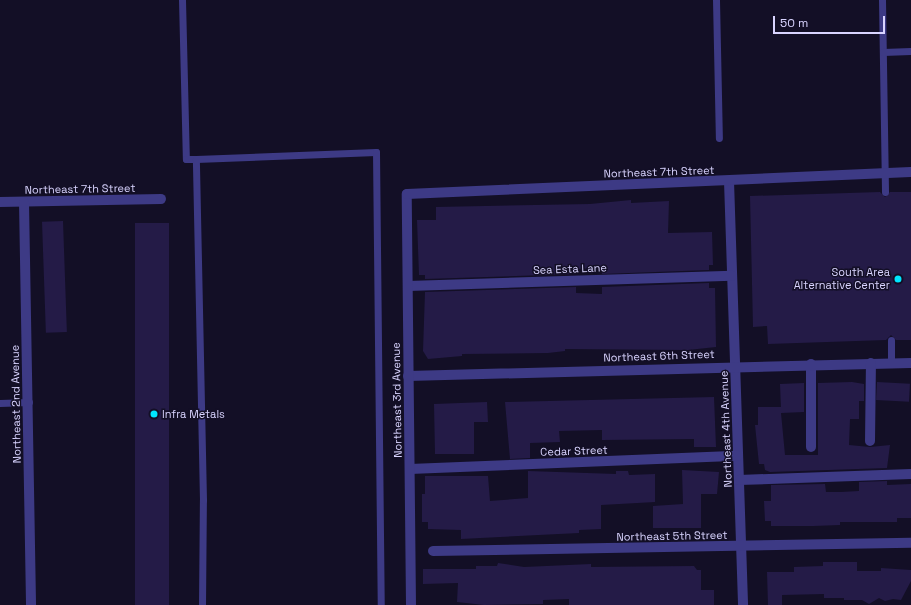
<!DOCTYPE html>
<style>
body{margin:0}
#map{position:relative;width:911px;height:605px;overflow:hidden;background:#130f26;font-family:"Space Grotesk",sans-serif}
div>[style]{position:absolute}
.building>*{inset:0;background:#241b47;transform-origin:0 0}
.service>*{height:7px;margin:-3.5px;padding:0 3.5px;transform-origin:3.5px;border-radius:3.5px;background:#3d3a85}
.minor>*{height:10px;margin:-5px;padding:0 5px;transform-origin:5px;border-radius:5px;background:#3d3a85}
.dots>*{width:11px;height:11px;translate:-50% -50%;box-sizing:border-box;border:2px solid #130f26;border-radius:50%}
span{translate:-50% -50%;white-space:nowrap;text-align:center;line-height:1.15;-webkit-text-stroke:3px #130f26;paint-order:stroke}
.street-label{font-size:11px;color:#d9d4ff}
.poi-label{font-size:11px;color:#d9d4ff}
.right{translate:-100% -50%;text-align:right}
.left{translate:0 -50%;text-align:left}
.scale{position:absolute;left:773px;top:16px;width:112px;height:18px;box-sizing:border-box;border:2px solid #d9d4ff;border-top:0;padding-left:5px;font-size:12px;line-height:14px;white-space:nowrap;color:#d9d4ff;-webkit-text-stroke:3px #130f26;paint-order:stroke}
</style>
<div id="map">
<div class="building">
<i style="clip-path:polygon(880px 192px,885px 197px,890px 192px,911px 192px,911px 340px,896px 340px,891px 335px,886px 340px,768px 344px,767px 326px,753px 327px,750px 196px)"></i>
<i style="clip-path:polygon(631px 200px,631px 203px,669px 201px,668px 233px,712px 232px,713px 265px,709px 265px,709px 270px,602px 274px,601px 268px,576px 269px,576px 274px,425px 279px,425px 275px,419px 275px,417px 220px,436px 220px,436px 207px,590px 204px)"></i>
<i style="left:63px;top:221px;width:111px;height:21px;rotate:88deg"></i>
<i style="left:169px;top:223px;width:382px;height:34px;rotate:90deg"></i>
<i style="clip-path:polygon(709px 283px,709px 288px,715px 288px,716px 347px,688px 350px,565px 349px,565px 351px,548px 353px,462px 354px,462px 356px,428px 359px,423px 351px,425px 292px,576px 287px,576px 293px,602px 294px,602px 287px)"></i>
<i style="clip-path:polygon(852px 382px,864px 384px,864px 401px,859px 401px,859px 419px,850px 419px,849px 445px,870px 447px,890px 445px,887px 468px,770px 472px,765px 470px,764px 464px,759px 464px,755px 425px,758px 425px,758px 407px,781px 407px,781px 409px,780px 384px,804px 383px,804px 412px,781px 413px,785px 455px,818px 455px,818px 383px)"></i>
<i style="left:877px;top:382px;width:33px;height:18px;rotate:3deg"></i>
<i style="clip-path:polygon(714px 397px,716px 447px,694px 447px,694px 439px,602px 440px,602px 430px,559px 431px,560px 442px,530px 443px,530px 458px,510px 459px,505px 402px)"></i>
<i style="clip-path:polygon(487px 402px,488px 422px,474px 422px,474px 454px,435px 454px,434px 404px)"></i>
<i style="clip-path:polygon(682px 470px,719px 472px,717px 494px,701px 494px,701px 528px,653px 528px,653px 506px,683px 504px)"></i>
<i style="clip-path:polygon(528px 471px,616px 474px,616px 471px,628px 471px,629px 475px,655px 474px,655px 502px,601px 505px,601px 529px,579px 530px,579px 533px,461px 539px,461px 530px,428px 529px,428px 522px,422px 522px,422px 494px,425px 494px,425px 476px,488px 476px,490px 501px,528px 498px)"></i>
<i style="clip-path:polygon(887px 481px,887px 485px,911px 484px,911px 518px,897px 518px,897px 522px,840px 522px,840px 525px,813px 526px,771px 526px,771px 521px,765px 521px,764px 501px,771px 501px,771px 485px,825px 484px,826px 492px,841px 492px,859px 491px,859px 482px)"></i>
<i style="clip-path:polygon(823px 562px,857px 562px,857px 571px,881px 571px,881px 568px,911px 570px,911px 581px,901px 600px,893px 599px,885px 601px,879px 598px,869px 604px,862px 600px,844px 600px,844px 598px,824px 598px,824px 594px,782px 595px,782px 605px,768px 605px,767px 572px,794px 572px,794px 567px,823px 566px)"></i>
<i style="clip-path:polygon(498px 563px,524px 567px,591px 564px,591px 567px,694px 566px,697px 570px,701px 570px,701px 590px,714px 590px,714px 605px,569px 605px,569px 599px,543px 600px,543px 604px,484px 605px,457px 602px,458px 583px,423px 584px,423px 569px,476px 569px,476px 566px,497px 566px)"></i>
</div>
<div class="service">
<i style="left:182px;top:0;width:159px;rotate:88.6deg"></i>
<i style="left:186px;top:159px;width:10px"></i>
<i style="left:716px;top:0;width:138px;rotate:88.8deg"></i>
<i style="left:882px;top:0;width:192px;rotate:89.1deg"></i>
<i style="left:883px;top:52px;width:28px;rotate:-2deg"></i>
<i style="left:891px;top:340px;width:23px;rotate:90deg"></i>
<i style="left:0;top:403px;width:29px;rotate:-2deg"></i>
<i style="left:202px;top:605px;width:105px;rotate:-89.5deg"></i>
<i style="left:203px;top:500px;width:341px;rotate:-91.2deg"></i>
<i style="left:196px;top:159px;width:180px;rotate:-2.2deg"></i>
<i style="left:376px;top:152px;width:453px;rotate:89.4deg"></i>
</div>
<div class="minor">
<i style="left:729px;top:181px;width:424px;rotate:88.1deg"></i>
<i style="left:0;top:202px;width:161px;rotate:-1.1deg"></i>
<i style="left:24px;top:202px;width:403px;rotate:89deg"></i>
<i style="left:408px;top:286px;width:324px;rotate:-1.8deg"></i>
<i style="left:811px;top:364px;width:83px;rotate:90deg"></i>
<i style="left:408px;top:376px;width:503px;rotate:-1.48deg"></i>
<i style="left:870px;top:441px;width:78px;rotate:-89.3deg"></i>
<i style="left:410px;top:469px;width:328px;rotate:-2.3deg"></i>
<i style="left:739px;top:480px;width:172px;rotate:-2deg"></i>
<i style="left:433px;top:551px;width:478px;rotate:-1deg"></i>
<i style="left:411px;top:605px;width:411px;rotate:-90.6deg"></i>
<i style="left:407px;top:194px;width:504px;rotate:-2.5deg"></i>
</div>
<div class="dots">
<i style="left:898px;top:279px;background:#00e5ff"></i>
<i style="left:154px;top:414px;background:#00e5ff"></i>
</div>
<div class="street-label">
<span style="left:659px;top:172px;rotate:-2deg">Northeast 7th Street</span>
<span style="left:80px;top:189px;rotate:-1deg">Northeast 7th Street</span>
<span style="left:570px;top:269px;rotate:-2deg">Sea Esta Lane</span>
<span style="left:659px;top:356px;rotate:-2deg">Northeast 6th Street</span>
<span style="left:397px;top:400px;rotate:-91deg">Northeast 3rd Avenue</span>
<span style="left:16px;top:404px;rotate:-91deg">Northeast 2nd Avenue</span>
<span style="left:726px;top:429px;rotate:-92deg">Northeast 4th Avenue</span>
<span style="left:574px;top:451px;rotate:-2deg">Cedar Street</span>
<span style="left:672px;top:536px;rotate:-1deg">Northeast 5th Street</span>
</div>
<div class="poi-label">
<span class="right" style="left:890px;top:279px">South Area<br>Alternative Center</span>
<span class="left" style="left:162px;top:414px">Infra Metals</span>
</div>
<div class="scale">50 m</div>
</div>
